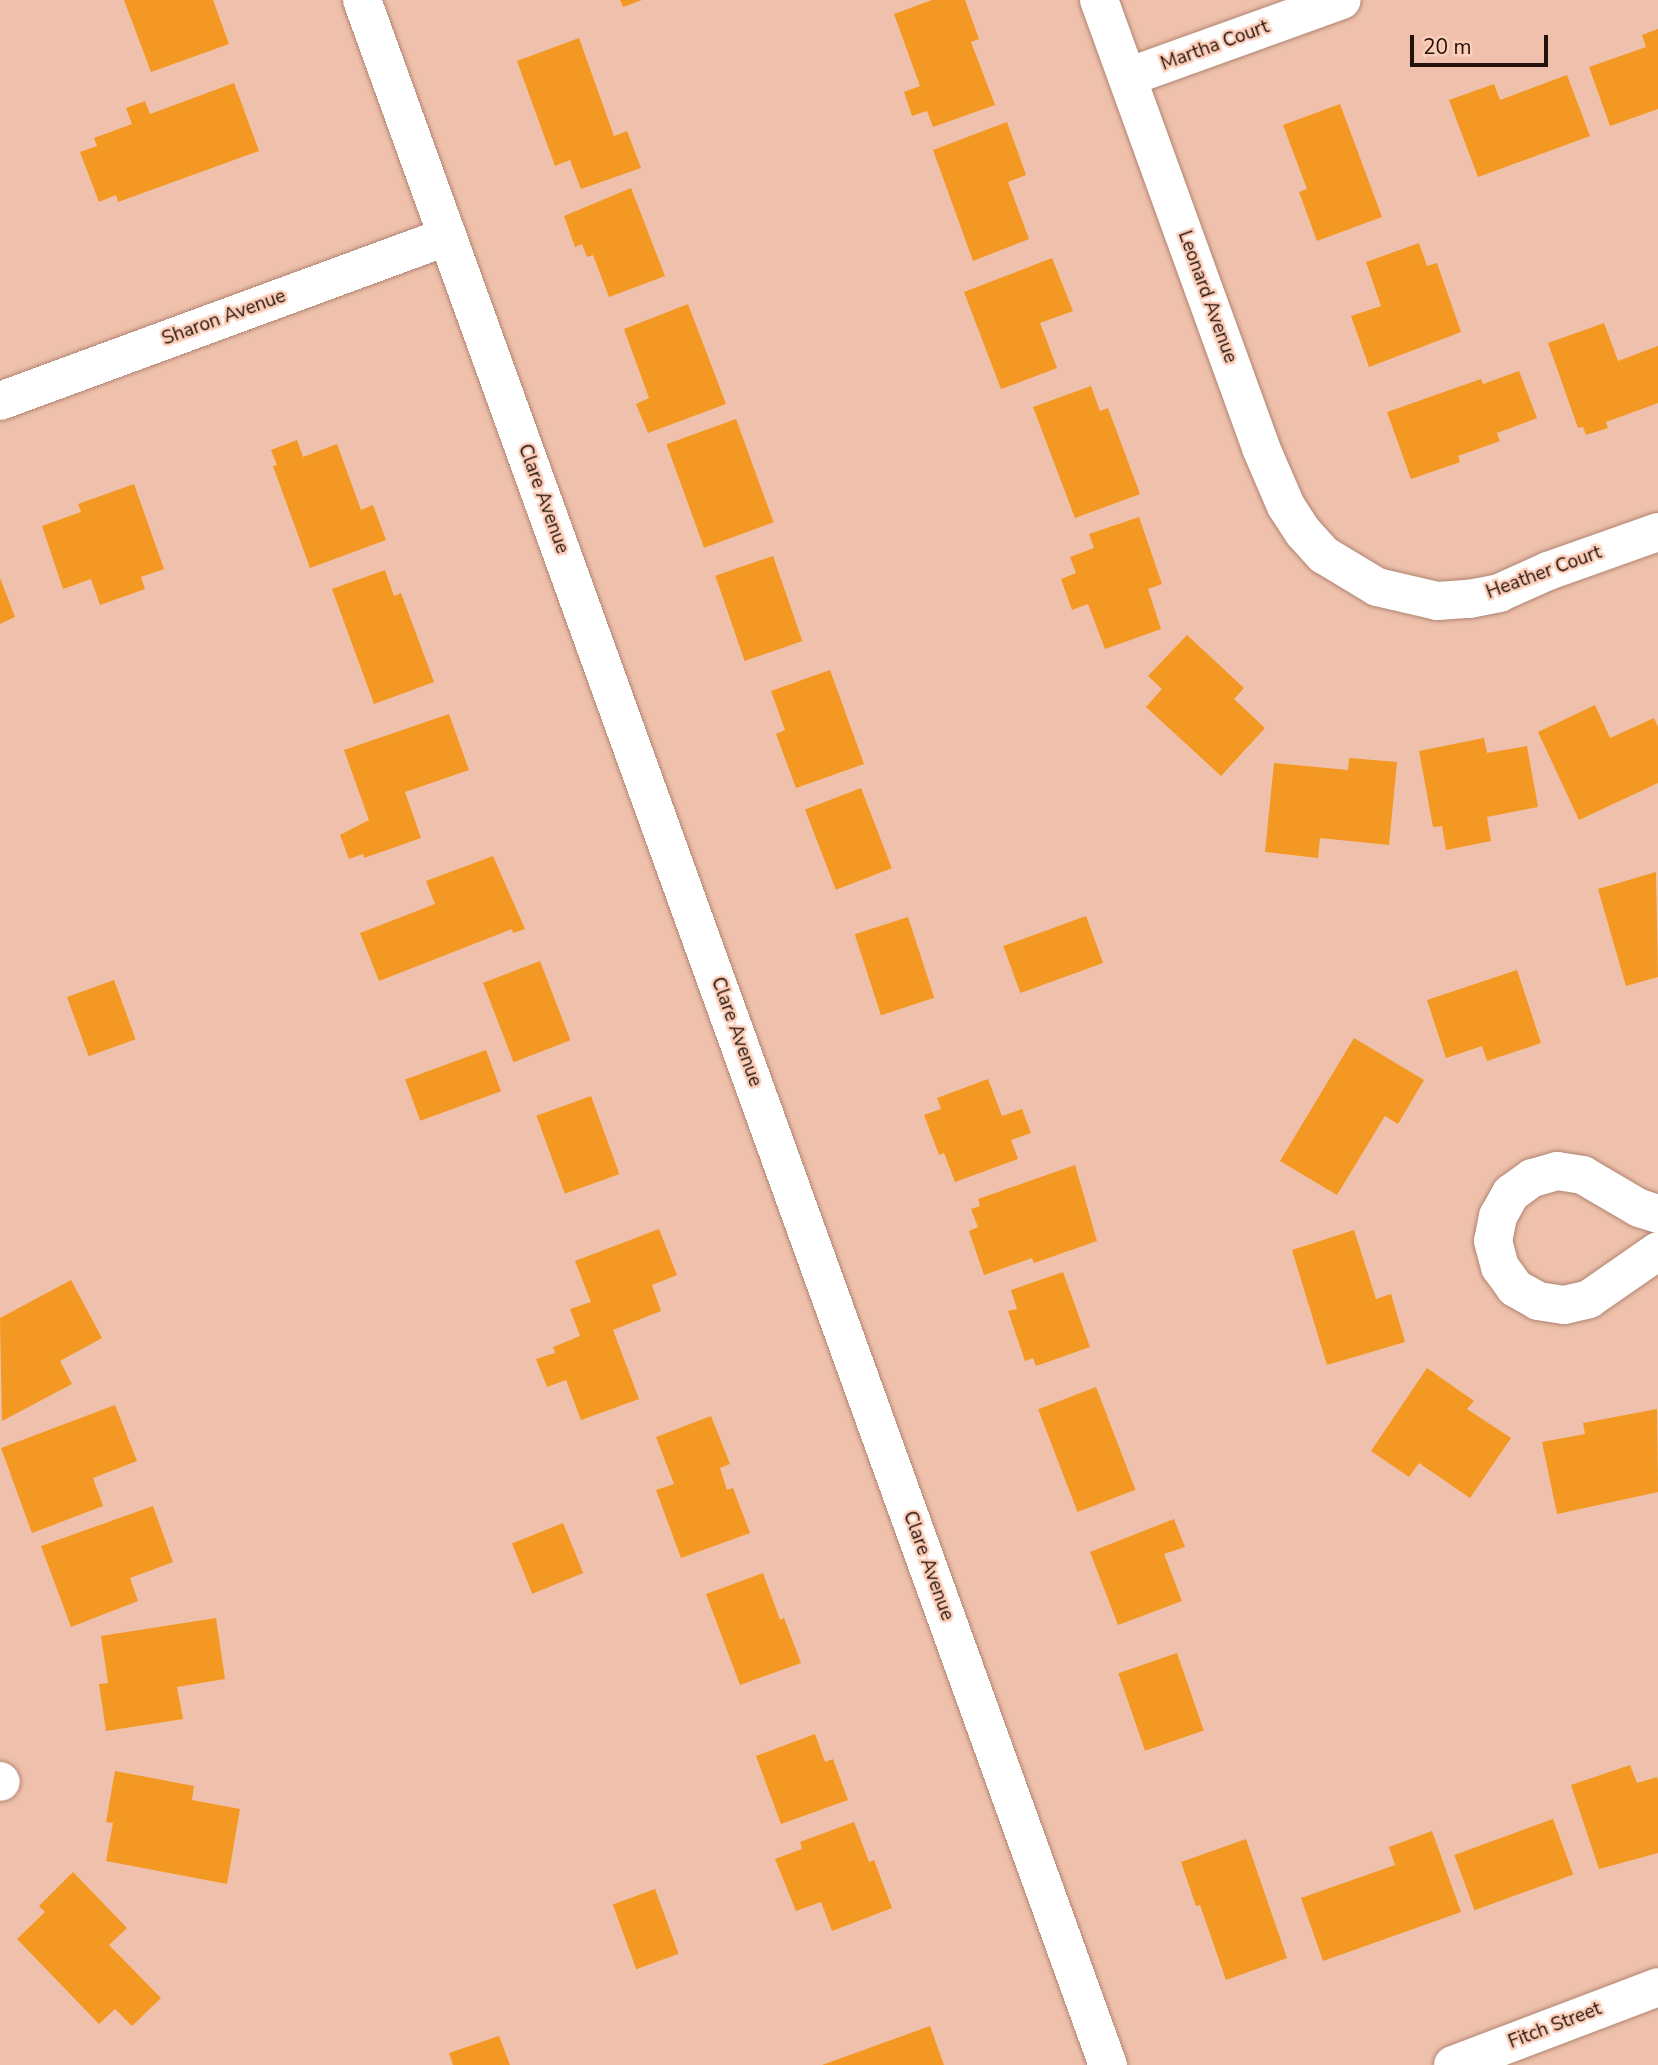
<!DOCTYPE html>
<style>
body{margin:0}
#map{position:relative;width:1658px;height:2065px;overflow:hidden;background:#efc1ac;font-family:"Nunito Sans",sans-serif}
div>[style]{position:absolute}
.building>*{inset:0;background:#f29823;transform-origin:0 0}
.roads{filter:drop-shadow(0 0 2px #af8471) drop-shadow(0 0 2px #af8471)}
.minor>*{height:38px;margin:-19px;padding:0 19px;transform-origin:19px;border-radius:19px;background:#fff}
span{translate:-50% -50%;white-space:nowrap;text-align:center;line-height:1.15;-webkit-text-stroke:5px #fdceb9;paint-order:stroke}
.street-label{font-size:19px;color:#23130b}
.scale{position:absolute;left:1410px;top:35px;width:138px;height:32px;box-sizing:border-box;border:4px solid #23130b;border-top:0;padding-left:9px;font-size:21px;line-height:24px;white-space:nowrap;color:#23130b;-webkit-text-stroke:5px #fdceb9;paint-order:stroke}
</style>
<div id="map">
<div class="building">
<i style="clip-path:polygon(124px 0,213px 0,229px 44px,151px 72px)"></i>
<i style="clip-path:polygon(620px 0,642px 0,623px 7px)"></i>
<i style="clip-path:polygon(932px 0,965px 0,979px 39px,971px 42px,995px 105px,933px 127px,927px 111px,912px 116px,904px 92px,920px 86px,894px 14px)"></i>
<i style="clip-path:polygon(1658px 29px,1658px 109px,1610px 126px,1589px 67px,1646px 47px,1642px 35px)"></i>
<i style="clip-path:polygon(579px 38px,614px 136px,627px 131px,641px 168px,581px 189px,570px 160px,555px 166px,517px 61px)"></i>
<i style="clip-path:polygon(1567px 75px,1590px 136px,1478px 177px,1449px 100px,1494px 84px,1500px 100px)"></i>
<i style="clip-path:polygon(234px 83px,259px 151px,118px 202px,116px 195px,99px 202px,80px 152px,97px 146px,94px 138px,132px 124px,126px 108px,145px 101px,150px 114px)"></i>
<i style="clip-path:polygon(1340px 104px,1382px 217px,1317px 241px,1299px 192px,1307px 189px,1283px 125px)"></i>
<i style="clip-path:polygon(1007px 122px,1026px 175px,1008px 182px,1029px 239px,973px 261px,933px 150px)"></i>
<i style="clip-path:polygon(631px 188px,665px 276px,609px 297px,593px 255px,587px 257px,582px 244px,575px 247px,564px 216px)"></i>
<i style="clip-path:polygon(1419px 243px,1427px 266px,1437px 263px,1461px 332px,1369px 367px,1351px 316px,1381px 306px,1366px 262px)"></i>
<i style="clip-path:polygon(1052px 258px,1073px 311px,1040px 323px,1057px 368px,1001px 389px,964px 292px)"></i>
<i style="clip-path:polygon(688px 304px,726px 404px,648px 433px,636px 404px,649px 398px,624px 329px)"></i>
<i style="clip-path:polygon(1604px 323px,1618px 361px,1658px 346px,1658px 403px,1606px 422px,1608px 428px,1586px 435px,1583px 427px,1578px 428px,1548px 343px)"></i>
<i style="clip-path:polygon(1519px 371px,1537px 418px,1497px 433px,1500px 441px,1458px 456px,1460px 462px,1411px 479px,1387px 412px,1481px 379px,1483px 384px)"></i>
<i style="clip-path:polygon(1091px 386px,1100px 411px,1108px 408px,1140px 494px,1075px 518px,1033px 407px)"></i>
<i style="left:736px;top:419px;width:110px;height:74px;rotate:70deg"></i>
<i style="clip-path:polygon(297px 440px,303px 457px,337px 444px,361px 510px,373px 505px,386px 540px,310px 568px,273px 466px,277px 465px,271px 450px)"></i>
<i style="clip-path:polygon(134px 484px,164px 569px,141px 577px,145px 589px,100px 605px,91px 579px,63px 589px,42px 526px,81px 512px,78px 504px)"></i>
<i style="clip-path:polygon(1139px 517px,1162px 584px,1148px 589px,1161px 629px,1105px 649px,1088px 604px,1072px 610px,1061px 579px,1076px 573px,1070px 557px,1094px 548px,1089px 534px)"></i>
<i style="left:773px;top:556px;width:90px;height:61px;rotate:71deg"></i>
<i style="clip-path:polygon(385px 570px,394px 596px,401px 593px,434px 682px,374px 704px,332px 589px)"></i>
<i style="clip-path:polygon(0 578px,15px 617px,0 624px)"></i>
<i style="clip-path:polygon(1187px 635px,1244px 688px,1234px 699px,1265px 728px,1221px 776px,1146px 707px,1162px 689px,1148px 676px)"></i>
<i style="clip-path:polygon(830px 670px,864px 764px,796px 788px,776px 734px,785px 730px,771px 691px)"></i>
<i style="clip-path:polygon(1595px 705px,1610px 738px,1654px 718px,1658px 727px,1658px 783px,1579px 820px,1538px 732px)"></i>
<i style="clip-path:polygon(449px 714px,469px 770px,405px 792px,421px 838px,364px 858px,363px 854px,349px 859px,340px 835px,369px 820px,344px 750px)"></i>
<i style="clip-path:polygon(1484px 738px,1487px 753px,1527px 746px,1538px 807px,1487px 817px,1491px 841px,1446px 850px,1442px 826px,1433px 827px,1419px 751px)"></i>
<i style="clip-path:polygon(1349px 758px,1397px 762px,1389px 845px,1320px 838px,1318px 858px,1265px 852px,1274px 763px,1348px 770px)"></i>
<i style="left:861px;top:788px;width:86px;height:60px;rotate:69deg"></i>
<i style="clip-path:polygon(493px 856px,525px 929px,513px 933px,512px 929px,379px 981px,360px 933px,435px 904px,426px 881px)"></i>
<i style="clip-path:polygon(1656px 872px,1658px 977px,1626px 986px,1598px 889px)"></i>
<i style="left:1086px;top:916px;width:50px;height:88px;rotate:70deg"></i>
<i style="left:908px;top:917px;width:85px;height:56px;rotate:72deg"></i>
<i style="left:540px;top:961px;width:85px;height:61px;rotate:69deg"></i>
<i style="clip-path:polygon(1517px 970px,1541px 1043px,1487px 1061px,1482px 1046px,1446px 1058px,1427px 1000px)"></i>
<i style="left:114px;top:980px;width:63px;height:50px;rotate:70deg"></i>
<i style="clip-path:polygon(1354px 1038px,1424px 1080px,1398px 1124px,1385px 1116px,1337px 1195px,1280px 1161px)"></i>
<i style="left:486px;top:1050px;width:44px;height:86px;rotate:70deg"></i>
<i style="clip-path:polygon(988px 1079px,1002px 1116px,1022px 1109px,1031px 1133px,1011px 1140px,1018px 1159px,955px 1182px,944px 1153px,939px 1155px,924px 1115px,941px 1109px,937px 1098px)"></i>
<i style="left:591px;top:1096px;width:83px;height:58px;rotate:70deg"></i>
<i style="clip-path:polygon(1075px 1165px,1097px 1241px,1034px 1263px,1032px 1258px,984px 1275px,969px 1231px,978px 1227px,971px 1209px,980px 1206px,978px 1199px)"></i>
<i style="clip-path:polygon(659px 1229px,677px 1275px,652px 1285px,661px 1311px,613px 1330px,639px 1399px,581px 1420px,566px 1380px,547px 1387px,536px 1359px,555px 1353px,553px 1347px,580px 1336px,570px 1309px,591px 1302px,575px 1261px)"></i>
<i style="clip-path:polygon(1354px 1230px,1376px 1299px,1391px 1294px,1405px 1342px,1327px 1365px,1292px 1250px)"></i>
<i style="clip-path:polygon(1063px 1272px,1090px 1347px,1036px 1366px,1033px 1358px,1025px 1361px,1008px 1311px,1017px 1309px,1011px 1290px)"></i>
<i style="clip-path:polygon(71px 1280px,102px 1338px,60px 1361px,72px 1384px,2px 1421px,0 1318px)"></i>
<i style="clip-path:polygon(1427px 1368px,1474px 1401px,1467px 1409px,1511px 1438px,1470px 1498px,1419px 1463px,1409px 1477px,1371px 1451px)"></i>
<i style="left:1096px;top:1387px;width:110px;height:62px;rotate:69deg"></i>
<i style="clip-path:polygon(115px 1405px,137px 1461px,93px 1478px,103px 1506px,32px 1533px,1px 1448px)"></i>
<i style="clip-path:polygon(1657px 1409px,1658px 1492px,1557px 1514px,1542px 1442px,1585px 1434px,1583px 1423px)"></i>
<i style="clip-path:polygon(711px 1416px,730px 1464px,720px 1468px,727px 1490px,733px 1488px,750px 1533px,681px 1558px,656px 1490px,674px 1484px,656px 1437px)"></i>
<i style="clip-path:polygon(153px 1506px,173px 1562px,130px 1578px,138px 1601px,71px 1627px,41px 1546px)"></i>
<i style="clip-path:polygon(1174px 1519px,1185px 1547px,1164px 1554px,1182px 1601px,1118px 1625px,1090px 1552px)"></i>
<i style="left:563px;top:1523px;width:54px;height:55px;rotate:68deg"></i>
<i style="clip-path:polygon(763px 1573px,780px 1620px,784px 1618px,801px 1663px,740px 1685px,706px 1594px)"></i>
<i style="clip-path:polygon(216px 1618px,225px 1679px,177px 1687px,183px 1719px,106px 1731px,99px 1684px,108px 1683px,101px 1636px)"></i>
<i style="left:1177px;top:1653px;width:82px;height:62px;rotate:71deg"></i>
<i style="clip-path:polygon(815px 1734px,825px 1762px,833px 1759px,848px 1800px,781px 1824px,756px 1756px)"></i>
<i style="clip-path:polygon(1630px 1765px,1637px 1783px,1657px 1777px,1658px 1781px,1658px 1853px,1599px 1869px,1571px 1785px)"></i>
<i style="clip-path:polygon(115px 1771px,194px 1786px,192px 1800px,240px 1809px,227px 1884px,106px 1861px,113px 1823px,106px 1822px)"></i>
<i style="left:1553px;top:1819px;width:59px;height:105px;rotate:70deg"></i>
<i style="clip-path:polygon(854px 1822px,869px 1862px,874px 1860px,892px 1908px,832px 1931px,821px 1902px,796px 1911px,775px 1859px,802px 1849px,800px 1842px)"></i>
<i style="clip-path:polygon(1432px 1831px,1461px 1912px,1323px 1961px,1301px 1898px,1395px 1865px,1389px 1847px)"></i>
<i style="clip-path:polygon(1246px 1839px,1287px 1958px,1226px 1980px,1200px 1905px,1196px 1906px,1181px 1862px)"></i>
<i style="clip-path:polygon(73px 1872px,127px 1928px,109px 1945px,161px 1998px,132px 2026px,115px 2009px,99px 2024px,17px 1939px,45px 1912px,39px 1906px)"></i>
<i style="left:655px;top:1889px;width:69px;height:45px;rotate:70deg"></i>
<i style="clip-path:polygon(930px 2026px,944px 2065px,822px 2065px)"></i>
<i style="clip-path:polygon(499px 2036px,510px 2065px,453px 2065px,449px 2053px)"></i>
</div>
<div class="roads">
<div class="minor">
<i style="left:362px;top:0;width:2196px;rotate:70.14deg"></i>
<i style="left:1099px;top:0;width:476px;rotate:70.1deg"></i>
<i style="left:1261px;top:448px;width:63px;rotate:66.7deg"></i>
<i style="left:1286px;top:506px;width:31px;rotate:57deg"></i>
<i style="left:1303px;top:532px;width:31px;rotate:48deg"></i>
<i style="left:1324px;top:555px;width:62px;rotate:31.1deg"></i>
<i style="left:1377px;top:587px;width:62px;rotate:13.1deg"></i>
<i style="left:1437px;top:601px;width:32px;rotate:-4deg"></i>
<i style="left:1469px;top:599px;width:31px;rotate:-11deg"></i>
<i style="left:1499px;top:593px;width:54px;rotate:-24.2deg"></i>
<i style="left:1548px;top:571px;width:117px;rotate:-19.5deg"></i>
<i style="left:1128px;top:77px;width:227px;rotate:-19.8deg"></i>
<i style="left:0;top:401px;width:477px;rotate:-20.2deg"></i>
<i style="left:1658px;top:1214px;width:20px;rotate:-162deg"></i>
<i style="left:1639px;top:1208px;width:65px;rotate:-149.5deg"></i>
<i style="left:1583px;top:1175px;width:26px;rotate:-171deg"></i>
<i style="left:1557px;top:1171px;width:26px;rotate:164deg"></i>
<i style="left:1532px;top:1178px;width:26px;rotate:144deg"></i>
<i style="left:1511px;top:1193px;width:26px;rotate:119deg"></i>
<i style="left:1498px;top:1216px;width:25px;rotate:101deg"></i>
<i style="left:1493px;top:1241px;width:27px;rotate:75deg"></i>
<i style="left:1500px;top:1267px;width:26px;rotate:54deg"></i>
<i style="left:1515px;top:1288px;width:26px;rotate:29deg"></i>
<i style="left:1538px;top:1301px;width:26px;rotate:9deg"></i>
<i style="left:1564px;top:1305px;width:26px;rotate:-13deg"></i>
<i style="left:1589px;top:1299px;width:84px;rotate:-34.8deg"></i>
<i style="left:0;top:1781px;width:1px;rotate:45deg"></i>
<i style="left:1453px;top:2065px;width:219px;rotate:-20.8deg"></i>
</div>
</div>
<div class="street-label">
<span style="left:1215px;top:46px;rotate:-20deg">Martha Court</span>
<span style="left:1207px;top:297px;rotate:70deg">Leonard Avenue</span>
<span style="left:224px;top:318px;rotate:-20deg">Sharon Avenue</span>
<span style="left:543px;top:499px;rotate:70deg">Clare Avenue</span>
<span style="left:1544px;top:573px;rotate:-20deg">Heather Court</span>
<span style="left:736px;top:1032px;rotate:70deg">Clare Avenue</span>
<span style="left:928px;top:1566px;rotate:70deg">Clare Avenue</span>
<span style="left:1555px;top:2026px;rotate:-21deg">Fitch Street</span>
</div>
<div class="scale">20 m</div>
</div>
